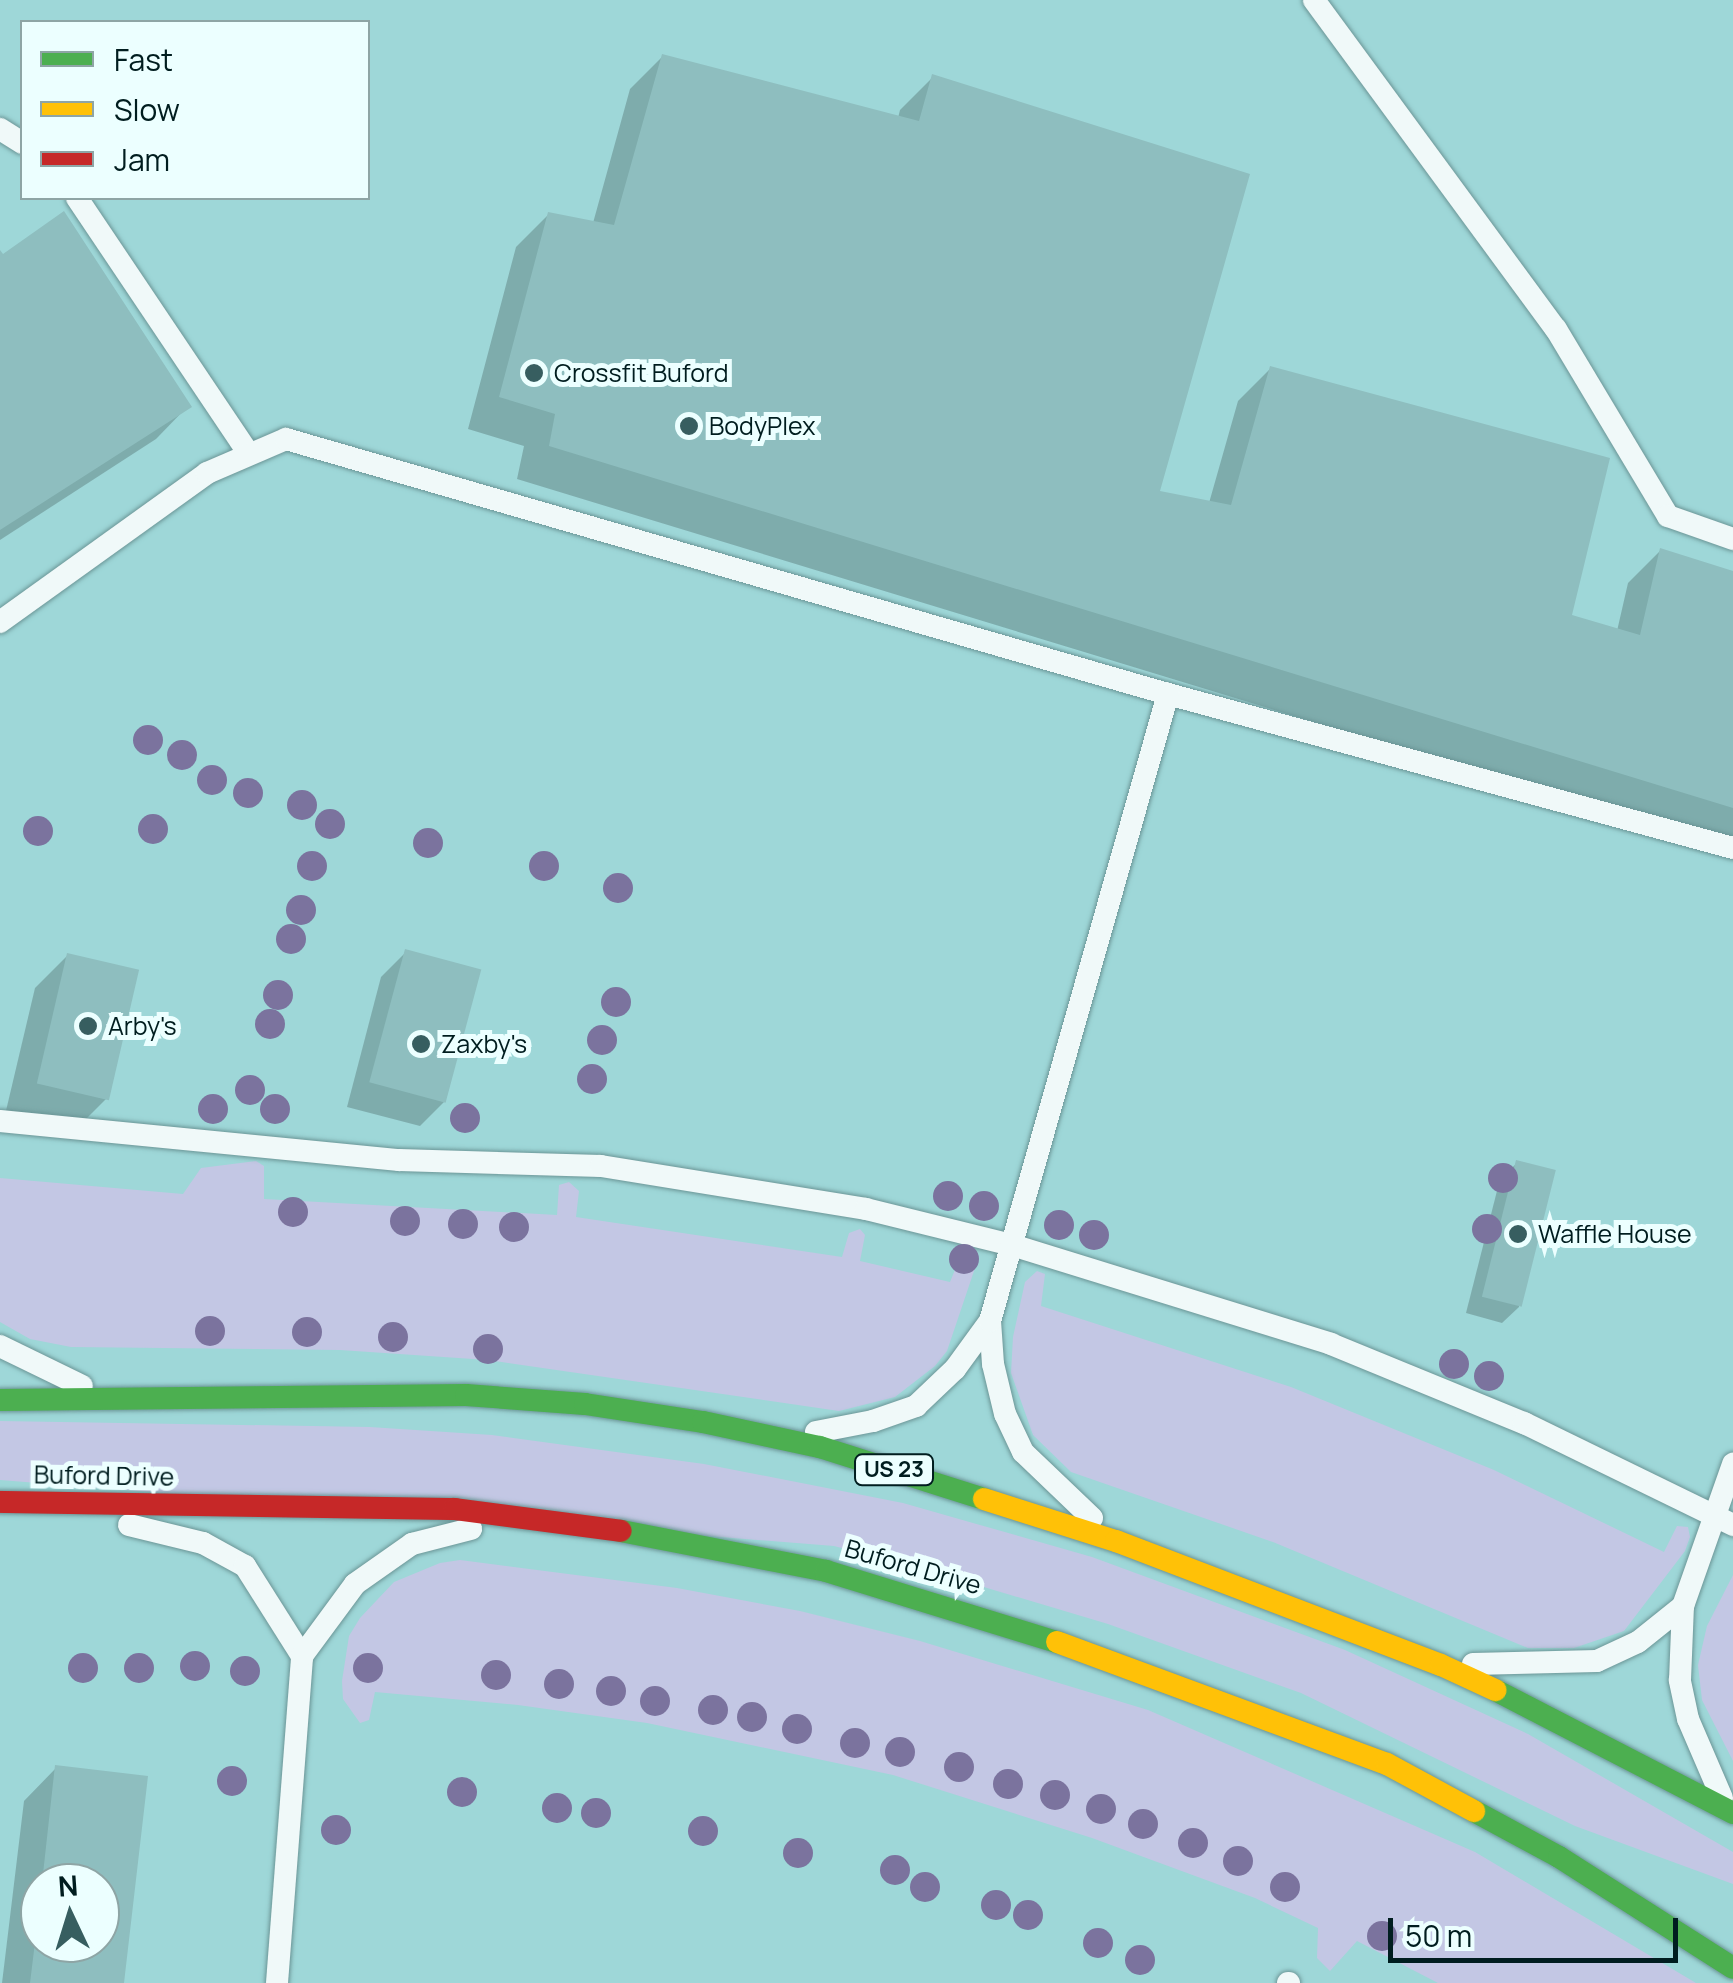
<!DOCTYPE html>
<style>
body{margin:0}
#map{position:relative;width:1733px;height:1983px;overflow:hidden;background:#9ed7d8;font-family:Manrope,sans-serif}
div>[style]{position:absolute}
.green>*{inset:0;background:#c3c7e4}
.shadow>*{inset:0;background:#0003}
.building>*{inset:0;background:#8ebebf;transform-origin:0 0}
.roads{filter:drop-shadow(0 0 2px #6b9596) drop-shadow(0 0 2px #6b9596)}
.lane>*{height:22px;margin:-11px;padding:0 11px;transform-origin:11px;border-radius:11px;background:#f0f9f9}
.fast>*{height:22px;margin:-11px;padding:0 11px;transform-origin:11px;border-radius:11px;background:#4caf50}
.slow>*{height:22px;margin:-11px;padding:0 11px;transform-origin:11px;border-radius:11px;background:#ffc107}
.jam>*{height:22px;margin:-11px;padding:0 11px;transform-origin:11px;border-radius:11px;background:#c62828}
.trees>*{width:30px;height:30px;margin:-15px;border-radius:50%;background:#7b739e}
.dots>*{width:28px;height:28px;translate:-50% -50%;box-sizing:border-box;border:5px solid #ecffff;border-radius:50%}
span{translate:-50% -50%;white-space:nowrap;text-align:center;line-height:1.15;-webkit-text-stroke:10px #ecffff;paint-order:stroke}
.shield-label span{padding:2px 8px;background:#ecffff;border:2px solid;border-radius:8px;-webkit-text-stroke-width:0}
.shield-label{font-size:22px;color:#001d1f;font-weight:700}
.poi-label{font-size:25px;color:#001d1f}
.left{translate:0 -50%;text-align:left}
.street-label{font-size:25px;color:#001d1f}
.legend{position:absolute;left:20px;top:20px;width:350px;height:180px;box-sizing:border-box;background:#ecffff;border:2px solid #8ea5a5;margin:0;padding:12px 18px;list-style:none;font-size:30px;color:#001d1f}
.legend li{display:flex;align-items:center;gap:20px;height:50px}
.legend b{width:50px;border:2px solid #8ea5a5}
.north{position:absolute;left:20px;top:1863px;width:100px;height:100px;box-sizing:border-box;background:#ecffff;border:2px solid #8ea5a5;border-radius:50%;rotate:356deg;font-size:28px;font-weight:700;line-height:40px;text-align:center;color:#001d1f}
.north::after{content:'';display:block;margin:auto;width:35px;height:45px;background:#375e60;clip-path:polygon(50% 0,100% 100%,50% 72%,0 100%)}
.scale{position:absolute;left:1388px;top:1918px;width:290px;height:45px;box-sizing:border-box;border:5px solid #001d1f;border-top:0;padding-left:12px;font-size:30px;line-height:35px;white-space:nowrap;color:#001d1f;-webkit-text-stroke:8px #ecffff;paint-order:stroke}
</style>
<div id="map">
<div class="green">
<i style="clip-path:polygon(256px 1161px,264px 1166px,264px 1199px,557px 1215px,559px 1185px,569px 1182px,579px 1191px,576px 1217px,842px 1257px,849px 1233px,860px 1229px,865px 1235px,860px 1261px,950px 1282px,961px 1255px,974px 1256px,975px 1268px,947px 1351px,935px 1366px,895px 1397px,839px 1411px,488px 1360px,340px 1350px,71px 1347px,30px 1339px,0 1322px,0 1178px,183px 1194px,201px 1168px)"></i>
<i style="clip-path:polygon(1037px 1271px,1045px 1274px,1041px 1306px,1291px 1387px,1494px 1470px,1664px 1552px,1677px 1526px,1688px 1527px,1690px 1537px,1685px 1551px,1624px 1631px,1574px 1648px,1528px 1648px,1273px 1542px,1071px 1472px,1033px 1435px,1011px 1373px,1013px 1337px,1025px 1282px)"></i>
<i style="clip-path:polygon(0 1421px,370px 1427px,492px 1435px,704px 1464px,903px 1503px,1092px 1557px,1345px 1650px,1528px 1734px,1733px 1852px,1733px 1884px,1575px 1826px,1301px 1693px,1108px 1624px,947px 1576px,834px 1546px,0 1480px)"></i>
<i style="clip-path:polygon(460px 1560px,677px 1588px,800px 1611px,920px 1641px,1148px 1710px,1475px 1852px,1696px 1983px,1438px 1983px,1357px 1941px,1330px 1971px,1317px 1958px,1318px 1928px,1255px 1898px,1092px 1838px,893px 1775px,647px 1723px,518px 1705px,375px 1692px,369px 1720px,360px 1723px,343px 1699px,342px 1681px,349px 1636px,360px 1618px,394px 1582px,440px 1563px)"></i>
<i style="clip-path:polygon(1733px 1575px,1733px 1761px,1702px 1700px,1698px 1665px,1707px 1626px)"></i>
</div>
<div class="shadow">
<i style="clip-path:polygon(663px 56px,898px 118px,900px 110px,933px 77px,1157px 493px,1209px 503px,1238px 401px,1271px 368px,1569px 616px,1617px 631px,1628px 583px,1660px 551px,1733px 574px,1733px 850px,517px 479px,524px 446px,468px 429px,516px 247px,549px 214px,593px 223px,630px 89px)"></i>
<i style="clip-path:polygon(0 255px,188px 406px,156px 439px,0 540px)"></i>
<i style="clip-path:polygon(406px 952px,444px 1102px,420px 1126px,347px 1107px,381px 977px)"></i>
<i style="clip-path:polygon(68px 955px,106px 1099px,73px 1132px,5px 1115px,35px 988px)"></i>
<i style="clip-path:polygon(1517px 1163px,1519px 1307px,1502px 1323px,1466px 1313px,1500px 1179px)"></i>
<i style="clip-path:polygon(evenodd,56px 1768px,146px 1779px,121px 1983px,2px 1983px,24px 1801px,56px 1768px,40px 1883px,100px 1883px,100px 1943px,40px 1943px,40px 1883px)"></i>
</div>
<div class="building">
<i style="clip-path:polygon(662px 54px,919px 121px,932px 74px,1250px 174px,1160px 491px,1231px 505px,1270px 366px,1610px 458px,1572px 615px,1640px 635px,1660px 548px,1733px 571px,1733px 808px,549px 446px,555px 414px,499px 397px,548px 212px,614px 225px)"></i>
<i style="clip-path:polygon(64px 211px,192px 407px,0 530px,0 250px,3px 254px)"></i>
<i style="left:405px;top:949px;width:79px;height:138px;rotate:15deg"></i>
<i style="left:67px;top:953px;width:74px;height:134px;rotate:13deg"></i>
<i style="left:1516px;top:1160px;width:41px;height:141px;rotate:14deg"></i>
<i style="clip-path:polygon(55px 1765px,148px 1776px,124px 1983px,30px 1983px,38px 1918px,40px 1943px,100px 1943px,100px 1883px,42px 1883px)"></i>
</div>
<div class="roads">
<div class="lane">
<i style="left:1314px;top:0;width:408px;rotate:53.7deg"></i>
<i style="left:1556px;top:329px;width:218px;rotate:59.1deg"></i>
<i style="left:1668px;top:516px;width:69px;rotate:19.5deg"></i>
<i style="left:0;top:129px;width:26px;rotate:32deg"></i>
<i style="left:77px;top:198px;width:308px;rotate:56.1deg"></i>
<i style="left:0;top:622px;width:255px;rotate:-35.7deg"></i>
<i style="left:207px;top:473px;width:86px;rotate:-23.3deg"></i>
<i style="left:286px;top:439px;width:918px;rotate:16.13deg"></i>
<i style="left:1168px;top:694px;width:586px;rotate:15.25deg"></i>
<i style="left:0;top:1121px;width:401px;rotate:5.6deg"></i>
<i style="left:399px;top:1160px;width:202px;rotate:1.7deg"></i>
<i style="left:601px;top:1166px;width:268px;rotate:9.2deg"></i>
<i style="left:866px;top:1209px;width:150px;rotate:13.9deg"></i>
<i style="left:1012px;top:1245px;width:334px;rotate:17.2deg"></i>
<i style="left:1331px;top:1344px;width:209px;rotate:22.3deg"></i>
<i style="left:1524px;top:1423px;width:233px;rotate:26deg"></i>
<i style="left:0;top:1346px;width:91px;rotate:26deg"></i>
<i style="left:816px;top:1432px;width:58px;rotate:-10.9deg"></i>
<i style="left:873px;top:1421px;width:46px;rotate:-19.2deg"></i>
<i style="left:916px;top:1406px;width:54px;rotate:-43.5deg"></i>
<i style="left:955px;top:1369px;width:59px;rotate:-53.9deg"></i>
<i style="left:1092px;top:1518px;width:95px;rotate:-136.3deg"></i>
<i style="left:1023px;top:1452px;width:42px;rotate:-115.3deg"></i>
<i style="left:1005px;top:1414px;width:51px;rotate:-103.5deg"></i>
<i style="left:993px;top:1364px;width:43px;rotate:-94deg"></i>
<i style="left:990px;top:1321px;width:652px;rotate:-74.15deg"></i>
<i style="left:129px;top:1525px;width:76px;rotate:13.7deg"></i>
<i style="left:203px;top:1543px;width:48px;rotate:28.7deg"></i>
<i style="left:245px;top:1566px;width:107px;rotate:57.7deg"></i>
<i style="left:1473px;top:1664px;width:124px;rotate:-1.4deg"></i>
<i style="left:1597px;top:1661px;width:45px;rotate:-24.9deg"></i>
<i style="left:1638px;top:1642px;width:58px;rotate:-38.7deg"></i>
<i style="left:1722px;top:1798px;width:86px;rotate:-113.3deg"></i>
<i style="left:1688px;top:1719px;width:40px;rotate:-102deg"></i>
<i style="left:1680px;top:1680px;width:74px;rotate:-87.7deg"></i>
<i style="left:1683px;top:1606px;width:151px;rotate:-70.6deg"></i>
<i style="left:277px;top:1983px;width:328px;rotate:-85.6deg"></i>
<i style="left:302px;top:1656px;width:89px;rotate:-53.6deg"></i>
<i style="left:355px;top:1584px;width:70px;rotate:-35.1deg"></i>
<i style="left:412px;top:1544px;width:61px;rotate:-14.3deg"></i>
<i style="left:1288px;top:1983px;width:1px"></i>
</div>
<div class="fast">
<i style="left:0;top:1400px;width:466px;rotate:-0.6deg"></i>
<i style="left:466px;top:1395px;width:119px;rotate:4.3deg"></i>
<i style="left:585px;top:1404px;width:119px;rotate:8.7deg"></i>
<i style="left:703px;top:1422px;width:120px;rotate:12.1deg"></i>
<i style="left:820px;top:1447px;width:172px;rotate:17.6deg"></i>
<i style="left:621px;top:1531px;width:209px;rotate:11deg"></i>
<i style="left:826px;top:1571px;width:242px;rotate:17.1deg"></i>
<i style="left:1495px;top:1690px;width:268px;rotate:27.3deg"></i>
<i style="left:1474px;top:1811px;width:97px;rotate:28.4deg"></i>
<i style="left:1559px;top:1857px;width:206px;rotate:32.5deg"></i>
</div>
<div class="slow">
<i style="left:984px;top:1499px;width:139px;rotate:17.7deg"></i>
<i style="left:1116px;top:1541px;width:348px;rotate:20.9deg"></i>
<i style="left:1441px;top:1665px;width:60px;rotate:24.8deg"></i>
<i style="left:1057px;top:1642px;width:352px;rotate:20.3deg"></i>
<i style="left:1387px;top:1764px;width:99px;rotate:28.4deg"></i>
</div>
<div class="jam">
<i style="left:0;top:1502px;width:455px;rotate:0.9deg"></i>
<i style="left:455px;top:1509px;width:167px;rotate:7.5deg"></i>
</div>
</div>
<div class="trees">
<i style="left:148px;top:740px"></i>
<i style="left:182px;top:755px"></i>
<i style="left:212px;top:780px"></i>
<i style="left:248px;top:793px"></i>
<i style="left:302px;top:805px"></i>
<i style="left:330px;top:824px"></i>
<i style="left:153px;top:829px"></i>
<i style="left:38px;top:831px"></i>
<i style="left:428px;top:843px"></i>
<i style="left:312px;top:866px"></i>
<i style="left:544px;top:866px"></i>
<i style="left:618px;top:888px"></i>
<i style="left:301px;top:910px"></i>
<i style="left:291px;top:939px"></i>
<i style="left:278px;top:995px"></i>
<i style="left:616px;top:1002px"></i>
<i style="left:270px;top:1024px"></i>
<i style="left:602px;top:1040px"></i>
<i style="left:592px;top:1079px"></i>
<i style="left:250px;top:1090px"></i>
<i style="left:213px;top:1109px"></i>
<i style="left:275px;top:1109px"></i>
<i style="left:465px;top:1118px"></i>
<i style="left:1503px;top:1178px"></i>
<i style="left:948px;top:1196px"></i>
<i style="left:984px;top:1206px"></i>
<i style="left:293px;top:1212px"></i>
<i style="left:405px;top:1221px"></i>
<i style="left:463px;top:1224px"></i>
<i style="left:1059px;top:1225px"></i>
<i style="left:514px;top:1227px"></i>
<i style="left:1487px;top:1229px"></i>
<i style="left:1094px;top:1235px"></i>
<i style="left:964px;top:1259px"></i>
<i style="left:210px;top:1331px"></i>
<i style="left:307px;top:1332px"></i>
<i style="left:393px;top:1337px"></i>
<i style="left:488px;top:1349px"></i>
<i style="left:1454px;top:1364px"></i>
<i style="left:1489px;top:1376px"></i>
<i style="left:195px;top:1666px"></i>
<i style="left:83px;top:1668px"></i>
<i style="left:139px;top:1668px"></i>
<i style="left:368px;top:1668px"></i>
<i style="left:245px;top:1671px"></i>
<i style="left:496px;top:1675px"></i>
<i style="left:559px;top:1684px"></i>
<i style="left:611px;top:1691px"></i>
<i style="left:655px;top:1701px"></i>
<i style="left:713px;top:1710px"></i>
<i style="left:752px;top:1717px"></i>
<i style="left:797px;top:1729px"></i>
<i style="left:855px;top:1743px"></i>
<i style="left:900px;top:1752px"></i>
<i style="left:959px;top:1767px"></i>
<i style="left:232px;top:1781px"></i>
<i style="left:1008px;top:1784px"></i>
<i style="left:462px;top:1792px"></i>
<i style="left:1055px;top:1795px"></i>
<i style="left:557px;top:1808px"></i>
<i style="left:1101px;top:1809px"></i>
<i style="left:596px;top:1813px"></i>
<i style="left:1143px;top:1824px"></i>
<i style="left:336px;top:1830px"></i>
<i style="left:703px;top:1831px"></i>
<i style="left:1193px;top:1843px"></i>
<i style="left:798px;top:1853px"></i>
<i style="left:1238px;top:1861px"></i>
<i style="left:895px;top:1870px"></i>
<i style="left:925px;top:1887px"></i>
<i style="left:1285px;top:1887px"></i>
<i style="left:996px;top:1905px"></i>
<i style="left:1028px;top:1915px"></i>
<i style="left:1382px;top:1936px"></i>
<i style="left:1098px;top:1943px"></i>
<i style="left:1140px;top:1960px"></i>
</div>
<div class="dots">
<i style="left:534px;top:373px;background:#375e60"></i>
<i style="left:689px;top:426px;background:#375e60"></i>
<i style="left:88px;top:1026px;background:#375e60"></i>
<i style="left:421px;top:1044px;background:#375e60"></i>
<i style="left:1518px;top:1234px;background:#375e60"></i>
</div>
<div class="shield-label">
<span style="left:894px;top:1470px">US 23</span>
</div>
<div class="poi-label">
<span class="left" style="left:554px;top:373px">Crossfit Buford</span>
<span class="left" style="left:709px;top:426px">BodyPlex</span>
<span class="left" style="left:108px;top:1026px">Arby's</span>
<span class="left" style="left:441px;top:1044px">Zaxby's</span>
<span class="left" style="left:1538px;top:1234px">Waffle House</span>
</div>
<div class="street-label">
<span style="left:104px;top:1476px;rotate:1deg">Buford Drive</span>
<span style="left:913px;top:1567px;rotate:16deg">Buford Drive</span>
</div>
<ul class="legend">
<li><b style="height:12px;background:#4caf50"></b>Fast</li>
<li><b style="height:12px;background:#ffc107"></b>Slow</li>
<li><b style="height:12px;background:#c62828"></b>Jam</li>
</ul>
<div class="north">N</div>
<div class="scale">50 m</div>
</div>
